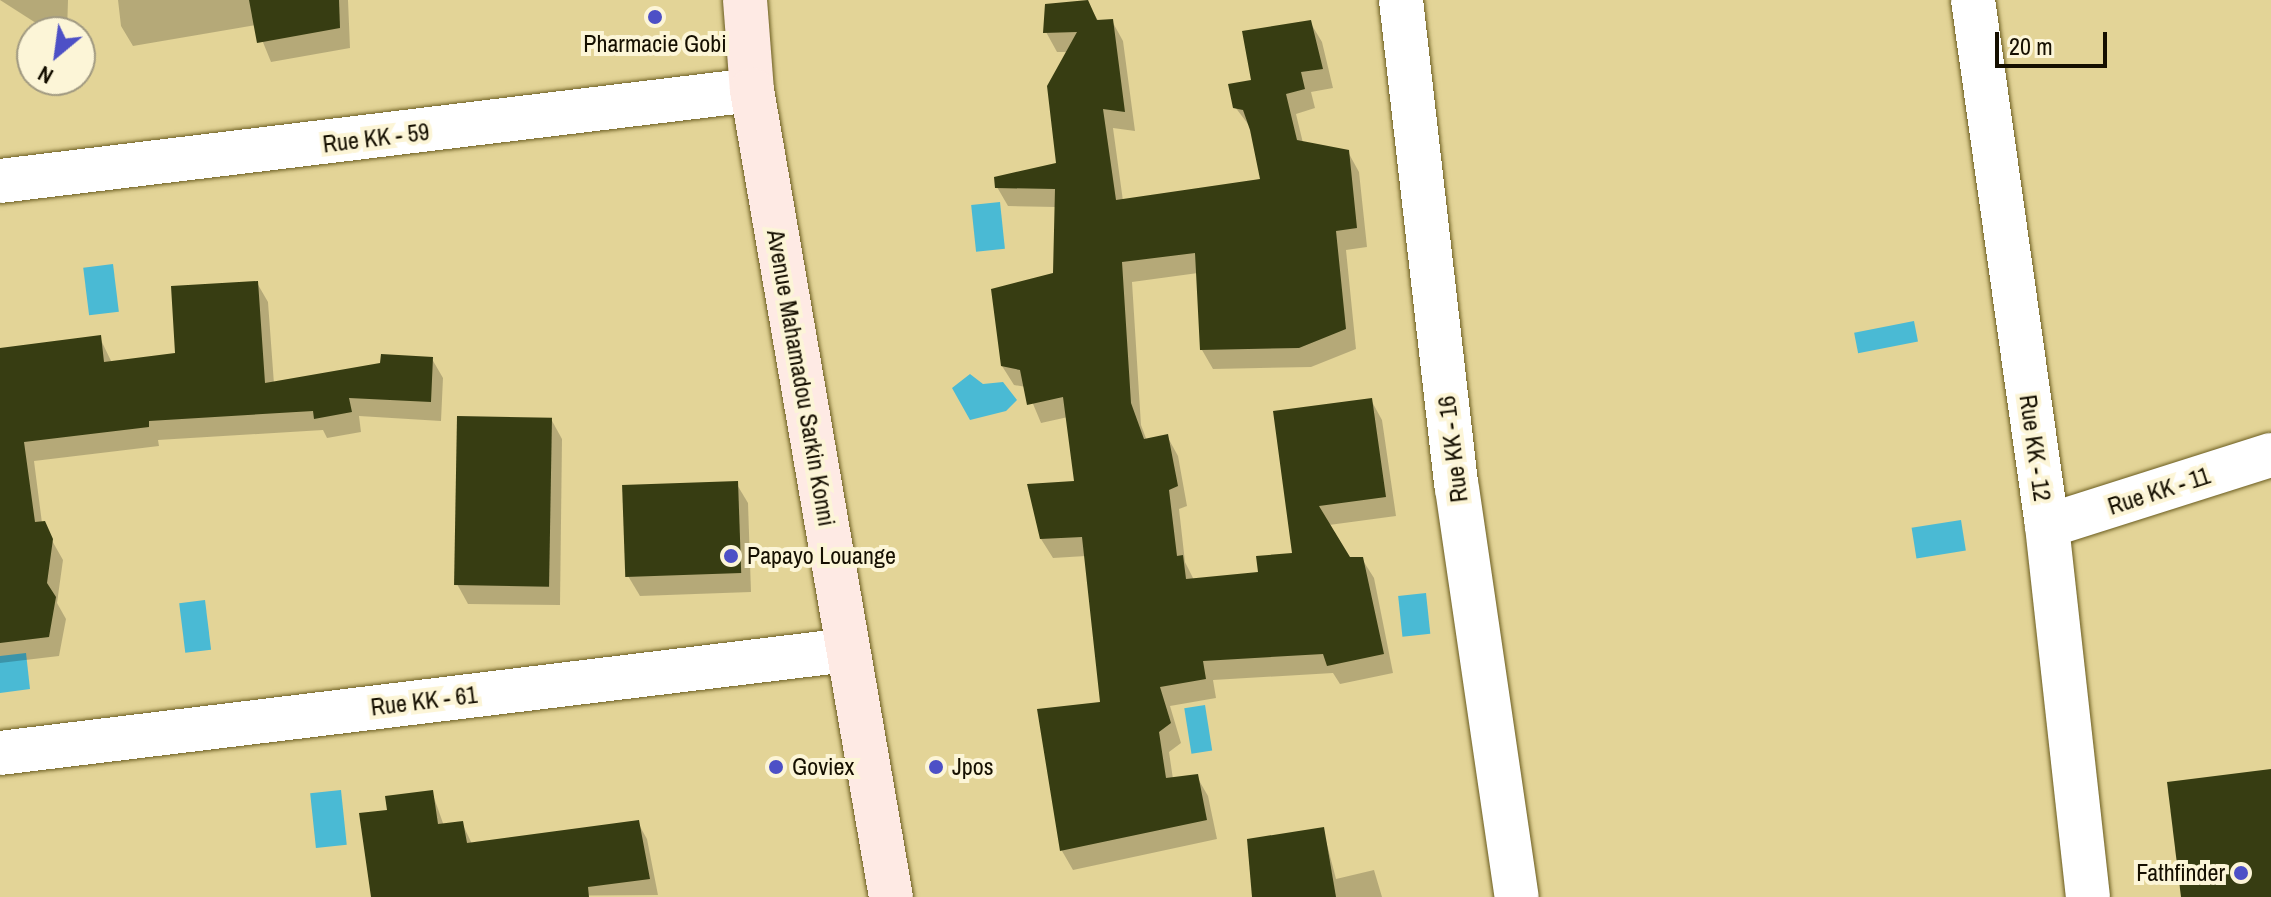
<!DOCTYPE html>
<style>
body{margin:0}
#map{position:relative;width:2271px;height:897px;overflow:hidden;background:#e3d497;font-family:"Archivo Narrow",sans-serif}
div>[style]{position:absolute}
.water>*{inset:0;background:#4abad4;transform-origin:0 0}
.shadow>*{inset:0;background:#0003}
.building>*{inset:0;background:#373d12;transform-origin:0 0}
.roads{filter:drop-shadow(0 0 2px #6a5c1f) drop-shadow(0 0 2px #6a5c1f)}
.street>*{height:44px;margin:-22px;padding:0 22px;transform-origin:22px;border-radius:22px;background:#fff}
.secondary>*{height:44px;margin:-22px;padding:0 22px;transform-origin:22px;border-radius:22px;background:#feeae4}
.dots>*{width:22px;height:22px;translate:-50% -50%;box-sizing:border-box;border:4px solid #fcf5d7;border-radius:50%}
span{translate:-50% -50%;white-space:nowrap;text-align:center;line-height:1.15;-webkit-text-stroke:8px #fcf5d7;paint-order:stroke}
.poi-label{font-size:24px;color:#150f00}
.left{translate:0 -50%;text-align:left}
.right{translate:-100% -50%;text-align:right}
.street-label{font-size:24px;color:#150f00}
.north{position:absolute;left:16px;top:16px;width:80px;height:80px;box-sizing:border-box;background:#fcf5d7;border:2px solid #a09981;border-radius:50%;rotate:209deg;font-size:22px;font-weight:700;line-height:32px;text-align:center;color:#150f00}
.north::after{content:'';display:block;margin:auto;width:28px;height:36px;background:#4d50c6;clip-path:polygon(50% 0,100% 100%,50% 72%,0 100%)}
.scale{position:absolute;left:1995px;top:32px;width:112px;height:36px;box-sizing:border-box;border:4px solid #150f00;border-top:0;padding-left:10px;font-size:24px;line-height:28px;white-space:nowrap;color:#150f00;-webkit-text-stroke:6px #fcf5d7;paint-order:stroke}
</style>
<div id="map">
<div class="water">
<i style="left:1000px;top:202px;width:47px;height:29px;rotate:84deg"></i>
<i style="left:113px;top:264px;width:48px;height:30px;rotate:83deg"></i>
<i style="left:1914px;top:321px;width:21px;height:61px;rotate:79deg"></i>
<i style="clip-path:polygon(970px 374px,983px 384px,1003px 382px,1017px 400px,1006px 411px,970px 420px,952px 388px)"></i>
<i style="left:1961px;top:520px;width:31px;height:50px;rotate:81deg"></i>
<i style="left:1426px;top:593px;width:41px;height:28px;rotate:84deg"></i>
<i style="left:205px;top:600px;width:50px;height:26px;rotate:83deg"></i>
<i style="clip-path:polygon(26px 653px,30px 689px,0 693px,0 656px)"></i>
<i style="left:1205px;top:705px;width:46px;height:21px;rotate:81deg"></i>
<i style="left:341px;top:790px;width:55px;height:31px;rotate:84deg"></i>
</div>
<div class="shadow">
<i style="clip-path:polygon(0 0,68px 0,67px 32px,50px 32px)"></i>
<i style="clip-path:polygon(118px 0,348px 0,350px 48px,271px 62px,256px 25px,133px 46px,121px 26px)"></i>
<i style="clip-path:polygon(1087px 2px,1099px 22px,1112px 21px,1123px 41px,1135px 131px,1113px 128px,1123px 201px,1263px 181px,1251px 128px,1235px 107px,1310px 22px,1322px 42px,1333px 88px,1311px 92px,1315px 108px,1296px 114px,1303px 143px,1348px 152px,1359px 172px,1367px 247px,1346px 250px,1356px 349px,1311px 367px,1213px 369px,1202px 350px,1198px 273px,1132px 282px,1141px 425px,1147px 441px,1167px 436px,1178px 456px,1187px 506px,1179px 509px,1185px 562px,1194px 580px,1260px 574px,1294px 554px,1371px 400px,1382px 420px,1396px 516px,1329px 525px,1349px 559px,1362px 559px,1374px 578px,1393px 673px,1340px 684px,1333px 673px,1213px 680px,1216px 698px,1170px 706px,1181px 743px,1169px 752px,1173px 779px,1197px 777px,1208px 796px,1217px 839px,1073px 870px,1062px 851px,1102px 703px,1086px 556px,1053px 558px,1041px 539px,1076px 483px,1068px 417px,1041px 423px,1026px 387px,1014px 385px,1002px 366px,1055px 274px,1056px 207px,1008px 206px,997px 187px,1058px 164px,1068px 52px,1057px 52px,1046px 32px)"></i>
<i style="clip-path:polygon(257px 283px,268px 302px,274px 384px,432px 359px,443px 378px,441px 421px,359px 416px,361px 432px,327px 438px,323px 430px,158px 440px,159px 446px,34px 461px,42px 523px,63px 560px,57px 603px,66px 619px,59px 656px,0 663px,0 389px,100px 338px,112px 363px,177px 355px)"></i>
<i style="clip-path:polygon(551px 419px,562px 439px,560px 605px,468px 604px,457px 584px)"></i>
<i style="clip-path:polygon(736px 483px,748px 503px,751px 592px,640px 596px,628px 576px)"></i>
<i style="clip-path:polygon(432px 792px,444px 826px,462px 823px,472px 844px,638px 823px,647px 839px,658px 895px,376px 897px,389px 811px)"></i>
<i style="clip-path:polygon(1323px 829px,1336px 879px,1374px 870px,1382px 897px,1263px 897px)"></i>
</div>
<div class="building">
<i style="clip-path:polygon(249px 0,339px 0,340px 28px,257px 43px)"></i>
<i style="clip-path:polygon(1088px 0,1097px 20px,1113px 19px,1125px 112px,1103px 109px,1116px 200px,1260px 179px,1250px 130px,1243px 110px,1233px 108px,1228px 84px,1251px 80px,1242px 31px,1311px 20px,1323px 69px,1301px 72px,1305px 89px,1286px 94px,1297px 140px,1349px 150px,1357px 228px,1336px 231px,1346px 329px,1299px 348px,1200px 350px,1195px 253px,1122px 262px,1131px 403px,1144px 439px,1168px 434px,1178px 486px,1169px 490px,1177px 556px,1183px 555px,1186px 579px,1258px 572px,1256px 556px,1292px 553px,1273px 411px,1372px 398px,1386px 497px,1319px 506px,1350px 557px,1363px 557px,1384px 654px,1327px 666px,1323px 654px,1203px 661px,1206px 679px,1160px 687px,1171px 723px,1159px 732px,1166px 778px,1198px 774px,1207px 820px,1060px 851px,1037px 709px,1100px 702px,1082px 537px,1040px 539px,1027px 484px,1074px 481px,1063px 397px,1027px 405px,1020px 370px,1001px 366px,991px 289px,1053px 273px,1055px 189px,995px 188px,994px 177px,1056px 163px,1047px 86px,1077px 32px,1043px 33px,1045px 4px)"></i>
<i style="clip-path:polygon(258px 281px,265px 383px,380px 363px,381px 354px,433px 357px,431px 402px,349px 398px,352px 412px,314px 419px,313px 411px,149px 421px,149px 427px,24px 442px,35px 522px,45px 521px,53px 539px,47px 583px,56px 597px,49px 637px,0 643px,0 348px,101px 335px,104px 362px,175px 353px,171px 286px)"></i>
<i style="left:457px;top:416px;width:95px;height:169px;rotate:1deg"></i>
<i style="left:738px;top:481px;width:92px;height:116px;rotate:88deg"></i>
<i style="clip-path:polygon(2271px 769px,2271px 897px,2181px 897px,2167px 782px)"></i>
<i style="clip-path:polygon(433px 790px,438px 824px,463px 821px,467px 843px,639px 820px,650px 879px,588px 887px,589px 897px,371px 897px,359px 813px,387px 810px,385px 796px)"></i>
<i style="clip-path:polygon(1324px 827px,1336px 897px,1252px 897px,1247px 839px)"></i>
</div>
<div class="roads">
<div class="street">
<i style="left:1401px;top:0;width:491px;rotate:83.5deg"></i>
<i style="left:1457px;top:488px;width:413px;rotate:81.7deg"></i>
<i style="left:1973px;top:0;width:531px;rotate:81.99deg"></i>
<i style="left:2047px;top:526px;width:373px;rotate:83.7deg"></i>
<i style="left:0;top:181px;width:757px;rotate:-6.9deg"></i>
<i style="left:2047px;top:526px;width:235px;rotate:-17.6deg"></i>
<i style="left:0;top:753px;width:854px;rotate:-6.93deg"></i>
</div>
<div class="secondary">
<i style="left:745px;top:0;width:90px;rotate:85.6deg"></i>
<i style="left:752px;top:90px;width:819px;rotate:80.23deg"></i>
</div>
</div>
<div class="dots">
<i style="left:655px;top:17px;background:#4d50c6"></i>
<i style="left:731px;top:556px;background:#4d50c6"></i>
<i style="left:776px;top:767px;background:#4d50c6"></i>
<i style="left:936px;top:767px;background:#4d50c6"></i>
<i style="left:2241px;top:873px;background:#4d50c6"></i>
</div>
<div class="poi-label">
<span style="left:655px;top:44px">Pharmacie Gobi</span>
<span class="left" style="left:747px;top:556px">Papayo Louange</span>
<span class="left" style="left:792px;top:767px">Goviex</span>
<span class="left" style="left:952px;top:767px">Jpos</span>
<span class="right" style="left:2225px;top:873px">Fathfinder</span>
</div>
<div class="street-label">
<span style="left:376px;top:138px;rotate:-7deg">Rue KK - 59</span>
<span style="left:801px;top:378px;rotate:80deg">Avenue Mahamadou Sarkin Konni</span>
<span style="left:2035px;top:448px;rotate:82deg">Rue KK - 12</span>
<span style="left:1453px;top:449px;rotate:-97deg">Rue KK - 16</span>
<span style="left:2159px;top:491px;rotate:-18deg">Rue KK - 11</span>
<span style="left:424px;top:701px;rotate:-7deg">Rue KK - 61</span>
</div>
<div class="north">N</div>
<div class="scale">20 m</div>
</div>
